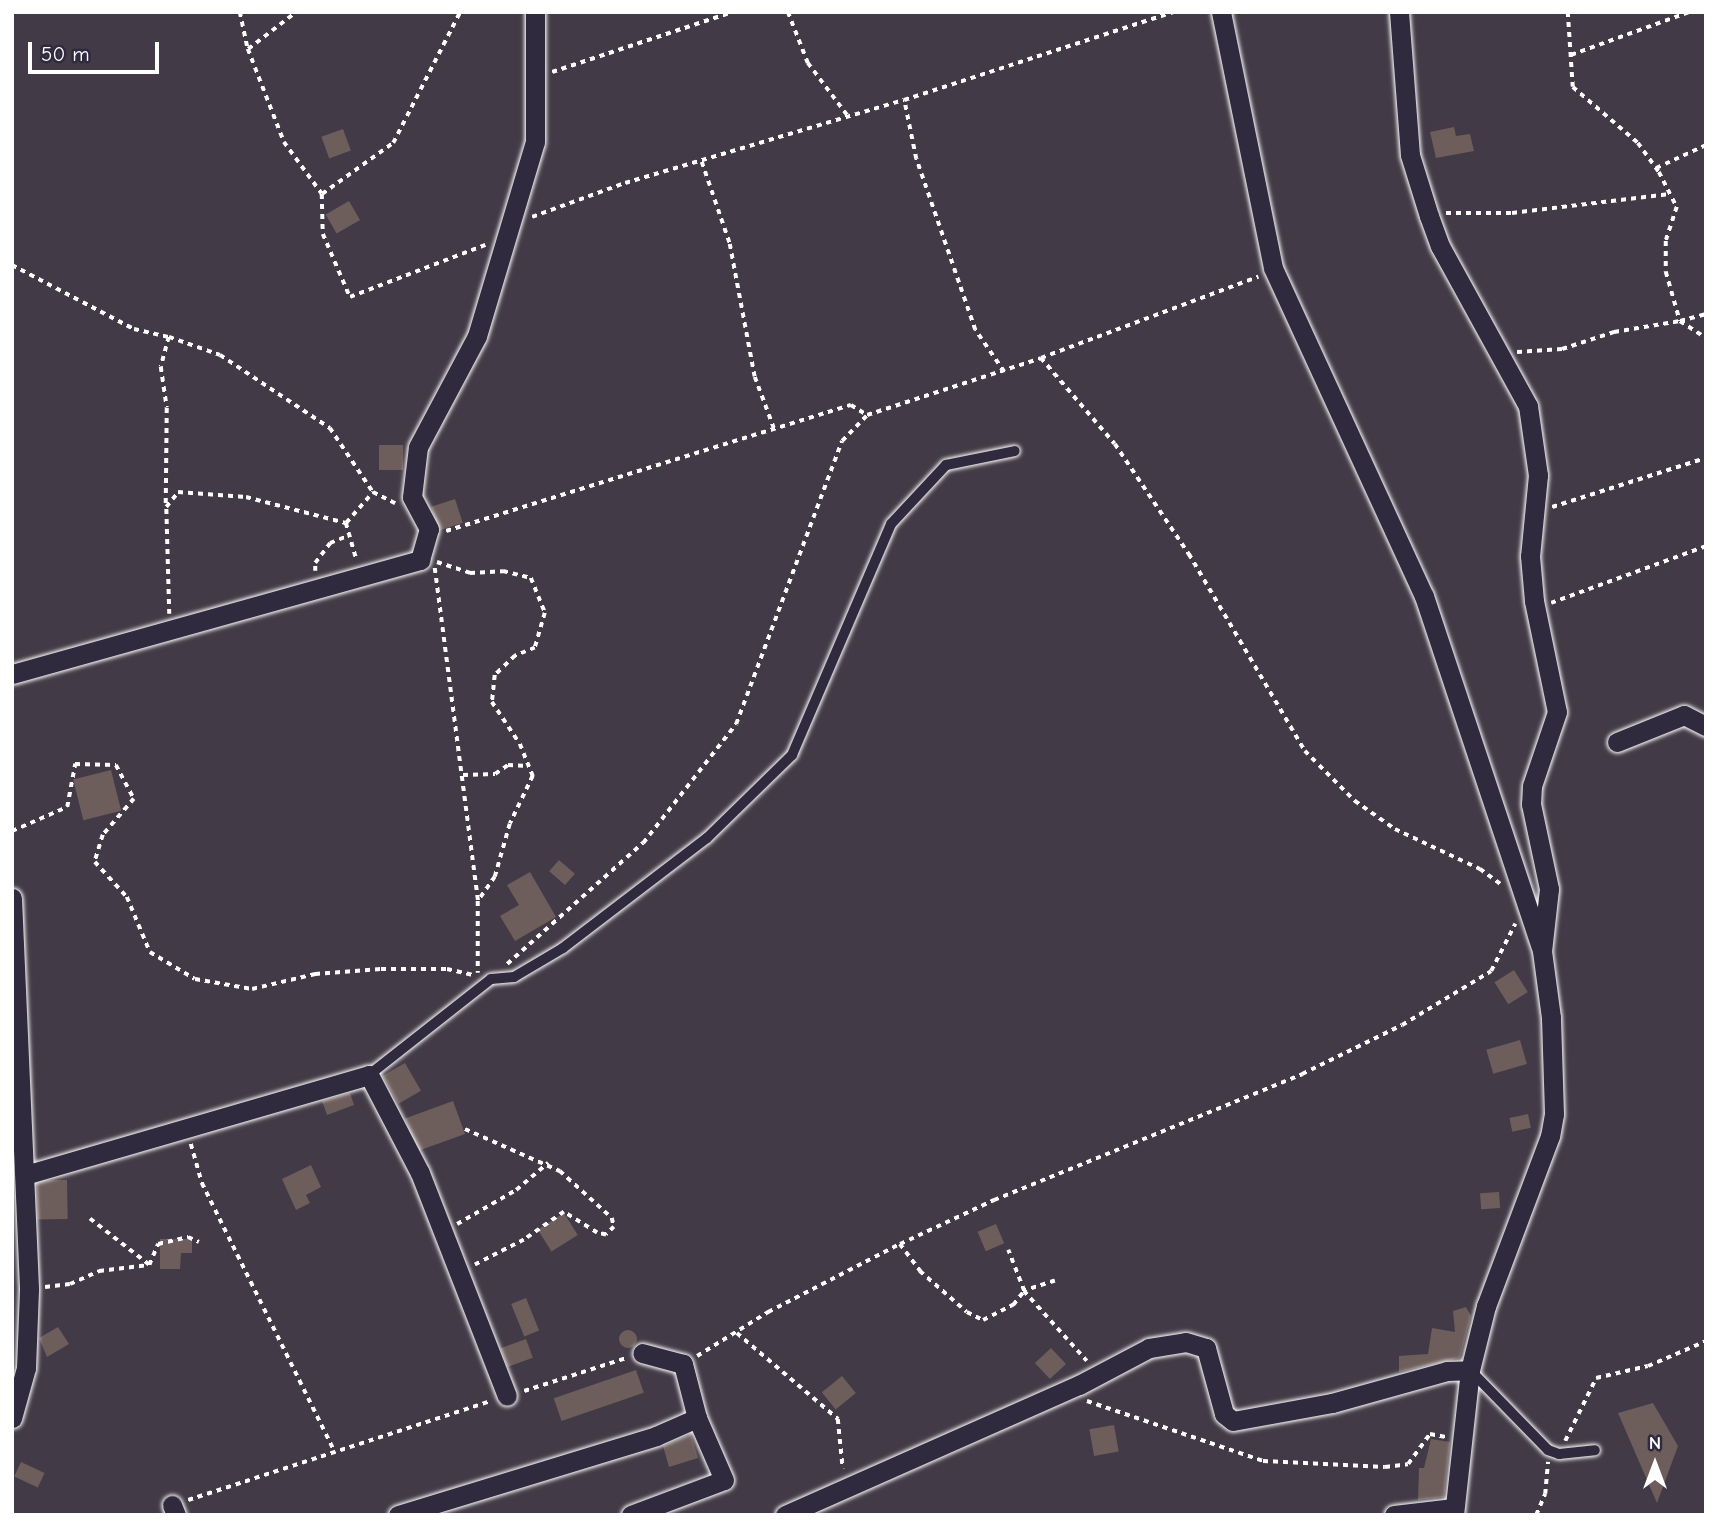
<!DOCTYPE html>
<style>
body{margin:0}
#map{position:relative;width:1718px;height:1527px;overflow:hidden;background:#423a46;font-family:"Comic Neue",sans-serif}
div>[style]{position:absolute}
.building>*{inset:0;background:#6e5e5b;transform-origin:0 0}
.round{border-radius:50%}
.path>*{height:3.5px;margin-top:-1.75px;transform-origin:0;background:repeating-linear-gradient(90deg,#fff 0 5px,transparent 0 10px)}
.roads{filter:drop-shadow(0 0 2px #fff) drop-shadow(0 0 2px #fff)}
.service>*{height:10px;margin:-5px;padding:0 5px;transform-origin:5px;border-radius:5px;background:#2f2a3d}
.minor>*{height:19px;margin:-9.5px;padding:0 9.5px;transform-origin:9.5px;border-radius:9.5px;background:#2f2a3d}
span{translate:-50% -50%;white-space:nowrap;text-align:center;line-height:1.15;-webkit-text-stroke:7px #2f2a3d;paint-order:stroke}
.frame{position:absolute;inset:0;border:14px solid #fff;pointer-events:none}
.north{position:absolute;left:1620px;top:1429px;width:70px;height:70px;-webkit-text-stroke:5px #2f2a3d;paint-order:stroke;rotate:0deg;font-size:19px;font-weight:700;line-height:28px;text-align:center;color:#fff}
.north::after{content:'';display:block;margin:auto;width:24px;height:32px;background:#fff;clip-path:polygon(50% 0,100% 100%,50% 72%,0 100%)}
.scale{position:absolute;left:28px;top:42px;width:131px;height:32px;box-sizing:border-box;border:4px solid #fff;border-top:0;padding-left:9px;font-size:21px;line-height:24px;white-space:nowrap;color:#fff;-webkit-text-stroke:5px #2f2a3d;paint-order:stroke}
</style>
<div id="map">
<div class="building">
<i style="clip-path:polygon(1454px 127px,1456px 136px,1470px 134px,1474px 151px,1436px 158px,1430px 132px)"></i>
<i style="left:343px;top:129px;width:23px;height:23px;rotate:70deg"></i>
<i style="left:349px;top:201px;width:22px;height:27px;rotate:60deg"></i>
<i style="left:403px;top:445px;width:25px;height:24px;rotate:90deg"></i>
<i style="left:455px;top:499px;width:25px;height:25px;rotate:72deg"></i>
<i style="left:111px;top:770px;width:42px;height:39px;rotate:76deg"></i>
<i style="left:559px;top:860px;width:21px;height:15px;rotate:41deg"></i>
<i style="clip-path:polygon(530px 872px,556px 917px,515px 941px,500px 916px,519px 905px,507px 885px)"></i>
<i style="left:1514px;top:970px;width:26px;height:23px;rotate:58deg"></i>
<i style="left:1520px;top:1040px;width:25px;height:35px;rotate:74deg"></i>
<i style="left:405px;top:1063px;width:32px;height:26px;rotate:60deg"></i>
<i style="clip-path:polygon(350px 1093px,354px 1105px,327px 1115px,322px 1101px)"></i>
<i style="left:453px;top:1101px;width:35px;height:51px;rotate:70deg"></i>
<i style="left:1528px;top:1114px;width:14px;height:19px;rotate:78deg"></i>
<i style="clip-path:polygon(311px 1165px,321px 1187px,306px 1195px,310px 1203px,296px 1210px,282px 1179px)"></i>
<i style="left:67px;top:1180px;width:39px;height:30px;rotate:89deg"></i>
<i style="left:1499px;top:1192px;width:16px;height:19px;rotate:86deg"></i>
<i style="left:564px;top:1213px;width:26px;height:31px;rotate:58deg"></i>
<i style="left:996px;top:1224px;width:21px;height:20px;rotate:67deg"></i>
<i style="clip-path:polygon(160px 1239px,192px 1239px,192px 1253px,181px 1253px,180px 1269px,160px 1269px)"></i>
<i style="left:526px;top:1298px;width:35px;height:16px;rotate:68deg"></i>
<i style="clip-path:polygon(1466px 1307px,1471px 1316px,1460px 1358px,1399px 1372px,1399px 1356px,1428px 1354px,1432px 1328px,1455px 1332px,1453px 1311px)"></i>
<i style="clip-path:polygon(58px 1327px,69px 1344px,47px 1357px,39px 1338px)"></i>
<i class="round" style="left:619px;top:1330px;width:18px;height:18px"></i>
<i style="left:526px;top:1339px;width:20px;height:27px;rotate:70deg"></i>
<i style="left:1051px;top:1348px;width:22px;height:22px;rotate:47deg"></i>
<i style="left:636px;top:1370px;width:24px;height:87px;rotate:71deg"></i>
<i style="left:842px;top:1376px;width:22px;height:26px;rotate:51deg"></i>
<i style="clip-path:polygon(1653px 1403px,1678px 1446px,1657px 1503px,1618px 1413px)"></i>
<i style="left:1114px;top:1425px;width:27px;height:25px;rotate:80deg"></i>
<i style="clip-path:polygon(691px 1434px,698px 1458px,669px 1467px,663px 1446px)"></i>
<i style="clip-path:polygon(1431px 1439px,1450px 1442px,1444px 1497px,1418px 1500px,1419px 1468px,1424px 1468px)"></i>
<i style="left:21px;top:1462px;width:26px;height:16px;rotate:25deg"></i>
</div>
<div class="path">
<i style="left:240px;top:12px;width:38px;rotate:78deg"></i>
<i style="left:248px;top:49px;width:100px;rotate:68.8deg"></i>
<i style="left:284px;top:142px;width:64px;rotate:53.8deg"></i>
<i style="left:322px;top:194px;width:87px;rotate:-35.7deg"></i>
<i style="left:393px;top:143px;width:147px;rotate:-62.9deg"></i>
<i style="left:788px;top:12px;width:55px;rotate:68.6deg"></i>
<i style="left:808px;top:63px;width:66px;rotate:53deg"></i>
<i style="left:1568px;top:12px;width:75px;rotate:86.2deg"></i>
<i style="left:1573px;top:87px;width:86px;rotate:40.7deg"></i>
<i style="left:1638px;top:143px;width:36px;rotate:54deg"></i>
<i style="left:1659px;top:172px;width:39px;rotate:63deg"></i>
<i style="left:1677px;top:207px;width:36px;rotate:108deg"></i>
<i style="left:1666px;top:241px;width:31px;rotate:90deg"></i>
<i style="left:1666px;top:272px;width:51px;rotate:74.1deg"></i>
<i style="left:1680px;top:321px;width:27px;rotate:-15deg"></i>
<i style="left:248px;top:49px;width:61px;rotate:-37.6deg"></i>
<i style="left:1571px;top:55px;width:126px;rotate:-20deg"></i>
<i style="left:552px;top:72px;width:190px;rotate:-18.4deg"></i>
<i style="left:702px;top:162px;width:87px;rotate:71.1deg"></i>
<i style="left:730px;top:244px;width:135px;rotate:79.4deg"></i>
<i style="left:755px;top:377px;width:54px;rotate:69.6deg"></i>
<i style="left:1656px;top:168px;width:55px;rotate:-24.7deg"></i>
<i style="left:322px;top:194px;width:40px;rotate:88.6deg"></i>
<i style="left:323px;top:234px;width:69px;rotate:66.8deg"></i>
<i style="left:350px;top:297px;width:145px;rotate:-21.1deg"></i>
<i style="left:1446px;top:213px;width:66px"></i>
<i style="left:1512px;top:213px;width:159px;rotate:-6.9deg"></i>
<i style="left:532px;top:217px;width:99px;rotate:-20.1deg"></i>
<i style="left:625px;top:183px;width:291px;rotate:-16.6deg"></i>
<i style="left:12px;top:265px;width:138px;rotate:27.7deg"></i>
<i style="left:134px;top:329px;width:36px;rotate:13deg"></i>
<i style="left:169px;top:337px;width:31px;rotate:105deg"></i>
<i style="left:161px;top:367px;width:41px;rotate:81.7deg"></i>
<i style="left:167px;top:408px;width:97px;rotate:90.6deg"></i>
<i style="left:169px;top:337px;width:54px;rotate:19.4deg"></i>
<i style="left:220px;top:355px;width:132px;rotate:33.6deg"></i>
<i style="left:330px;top:428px;width:77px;rotate:56.1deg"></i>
<i style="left:373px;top:492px;width:25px;rotate:27deg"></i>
<i style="left:1517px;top:352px;width:45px;rotate:-3.8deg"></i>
<i style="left:1562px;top:349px;width:55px;rotate:-18.1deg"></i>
<i style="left:1614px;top:332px;width:67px;rotate:-9.5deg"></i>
<i style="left:1680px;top:321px;width:31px;rotate:33deg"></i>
<i style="left:1041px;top:358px;width:232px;rotate:-20.5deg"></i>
<i style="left:1004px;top:372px;width:51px;rotate:-124.6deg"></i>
<i style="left:975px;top:330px;width:181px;rotate:-109deg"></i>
<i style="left:916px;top:159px;width:60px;rotate:-101.5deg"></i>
<i style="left:904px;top:100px;width:284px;rotate:-18.1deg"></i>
<i style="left:1552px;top:507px;width:162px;rotate:-17.7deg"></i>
<i style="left:346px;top:523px;width:41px;rotate:-48.9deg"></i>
<i style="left:446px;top:531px;width:424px;rotate:-17.3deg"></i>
<i style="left:851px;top:405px;width:19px;rotate:32deg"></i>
<i style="left:437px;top:562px;width:35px;rotate:18deg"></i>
<i style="left:470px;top:573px;width:33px;rotate:-3deg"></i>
<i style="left:503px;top:571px;width:29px;rotate:14deg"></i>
<i style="left:531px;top:578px;width:38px;rotate:68deg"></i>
<i style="left:545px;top:613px;width:36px;rotate:106deg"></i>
<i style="left:535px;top:648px;width:22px;rotate:158deg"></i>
<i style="left:515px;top:656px;width:28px;rotate:136deg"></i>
<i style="left:495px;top:675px;width:27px;rotate:96deg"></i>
<i style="left:492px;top:702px;width:50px;rotate:56.3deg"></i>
<i style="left:520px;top:744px;width:35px;rotate:68deg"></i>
<i style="left:533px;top:776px;width:53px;rotate:115.6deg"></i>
<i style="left:510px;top:824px;width:55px;rotate:105.8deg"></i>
<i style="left:495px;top:877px;width:29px;rotate:125deg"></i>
<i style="left:435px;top:568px;width:336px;rotate:82.6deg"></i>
<i style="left:478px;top:901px;width:72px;rotate:90deg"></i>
<i style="left:315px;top:571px;width:8px;rotate:-90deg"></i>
<i style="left:315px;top:563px;width:25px;rotate:-53deg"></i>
<i style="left:330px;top:543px;width:22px;rotate:-22deg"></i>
<i style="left:1551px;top:603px;width:165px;rotate:-20.2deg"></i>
<i style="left:169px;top:614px;width:107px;rotate:-91.6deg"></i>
<i style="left:166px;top:507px;width:19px;rotate:-51deg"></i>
<i style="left:178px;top:492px;width:68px;rotate:4.2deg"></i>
<i style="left:246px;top:497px;width:103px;rotate:14.6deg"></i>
<i style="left:346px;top:523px;width:36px;rotate:74deg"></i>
<i style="left:463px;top:775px;width:32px;rotate:-2deg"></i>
<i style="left:495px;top:774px;width:16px;rotate:-35deg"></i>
<i style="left:508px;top:765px;width:20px;rotate:3deg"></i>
<i style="left:12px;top:831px;width:60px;rotate:-23.6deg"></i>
<i style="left:67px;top:807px;width:44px;rotate:-79.5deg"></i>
<i style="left:75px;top:764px;width:41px;rotate:1.4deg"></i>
<i style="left:116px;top:765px;width:38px;rotate:62deg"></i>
<i style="left:134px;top:799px;width:48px;rotate:130.7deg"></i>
<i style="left:103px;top:835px;width:28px;rotate:107deg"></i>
<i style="left:95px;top:862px;width:47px;rotate:47.6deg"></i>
<i style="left:127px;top:897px;width:60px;rotate:67.3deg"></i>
<i style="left:150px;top:952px;width:52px;rotate:31deg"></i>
<i style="left:195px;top:979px;width:58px;rotate:10deg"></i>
<i style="left:252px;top:989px;width:65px;rotate:-13.4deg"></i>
<i style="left:315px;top:974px;width:66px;rotate:-4.3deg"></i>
<i style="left:381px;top:969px;width:66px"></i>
<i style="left:447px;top:969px;width:28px;rotate:13deg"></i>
<i style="left:507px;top:964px;width:182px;rotate:-41.7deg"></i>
<i style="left:643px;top:843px;width:151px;rotate:-52deg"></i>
<i style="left:736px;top:724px;width:302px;rotate:-69.5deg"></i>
<i style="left:842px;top:441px;width:36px;rotate:-46deg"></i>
<i style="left:867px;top:415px;width:183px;rotate:-18.1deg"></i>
<i style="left:1041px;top:358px;width:113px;rotate:49.3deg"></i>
<i style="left:1115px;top:444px;width:133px;rotate:56.1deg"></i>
<i style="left:1189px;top:554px;width:229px;rotate:59.5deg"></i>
<i style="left:1305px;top:751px;width:71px;rotate:45deg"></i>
<i style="left:1355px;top:801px;width:49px;rotate:35deg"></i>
<i style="left:1395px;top:829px;width:94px;rotate:25.2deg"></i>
<i style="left:1480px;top:869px;width:27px;rotate:36deg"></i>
<i style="left:465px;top:1129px;width:104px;rotate:23.9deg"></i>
<i style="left:560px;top:1171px;width:70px;rotate:42.1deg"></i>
<i style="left:612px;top:1218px;width:9px;rotate:77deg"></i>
<i style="left:614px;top:1227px;width:11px;rotate:135deg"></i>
<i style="left:606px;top:1235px;width:9px;rotate:-167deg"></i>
<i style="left:597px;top:1233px;width:39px;rotate:-148deg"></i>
<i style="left:564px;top:1212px;width:49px;rotate:145deg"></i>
<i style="left:524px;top:1240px;width:55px;rotate:153deg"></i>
<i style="left:191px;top:1144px;width:41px;rotate:74.2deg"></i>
<i style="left:202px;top:1183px;width:300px;rotate:63.7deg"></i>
<i style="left:457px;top:1224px;width:68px;rotate:-30deg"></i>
<i style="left:516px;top:1190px;width:42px;rotate:-40.2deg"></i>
<i style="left:900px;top:1244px;width:34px;rotate:53deg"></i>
<i style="left:920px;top:1271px;width:62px;rotate:41.1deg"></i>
<i style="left:967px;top:1312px;width:18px;rotate:27deg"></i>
<i style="left:983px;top:1320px;width:34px;rotate:-27deg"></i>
<i style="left:1013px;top:1305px;width:18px;rotate:-52deg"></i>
<i style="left:1024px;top:1291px;width:44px;rotate:-111.3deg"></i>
<i style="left:149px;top:1265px;width:23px;rotate:-67deg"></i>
<i style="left:158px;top:1244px;width:31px;rotate:-13deg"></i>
<i style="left:188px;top:1237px;width:12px;rotate:24deg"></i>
<i style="left:1055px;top:1281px;width:33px;rotate:162deg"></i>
<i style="left:1024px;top:1291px;width:94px;rotate:48deg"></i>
<i style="left:45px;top:1287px;width:25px;rotate:-7deg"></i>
<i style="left:70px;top:1284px;width:32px;rotate:-24deg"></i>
<i style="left:99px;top:1271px;width:50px;rotate:-6.8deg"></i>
<i style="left:149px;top:1265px;width:75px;rotate:-142.1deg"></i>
<i style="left:737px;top:1333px;width:133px;rotate:40.4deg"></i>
<i style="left:838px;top:1419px;width:50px;rotate:84.3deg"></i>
<i style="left:697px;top:1356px;width:84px;rotate:-31.8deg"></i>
<i style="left:768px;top:1312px;width:148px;rotate:-27.3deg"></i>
<i style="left:900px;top:1244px;width:104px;rotate:-25.1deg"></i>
<i style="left:994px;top:1200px;width:333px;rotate:-22.2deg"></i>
<i style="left:1302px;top:1074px;width:111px;rotate:-26.1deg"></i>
<i style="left:1402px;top:1025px;width:104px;rotate:-31.2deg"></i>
<i style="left:1491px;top:971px;width:53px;rotate:-62.9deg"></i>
<i style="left:524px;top:1391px;width:107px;rotate:-17.9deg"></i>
<i style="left:1087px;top:1401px;width:186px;rotate:18.8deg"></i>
<i style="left:1263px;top:1461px;width:122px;rotate:2.8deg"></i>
<i style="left:1385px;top:1467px;width:23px;rotate:-7deg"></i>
<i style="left:1408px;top:1464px;width:37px;rotate:-54deg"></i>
<i style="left:1430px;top:1434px;width:16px;rotate:11deg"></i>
<i style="left:1565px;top:1441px;width:70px;rotate:-63.8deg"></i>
<i style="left:1596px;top:1378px;width:53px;rotate:-13deg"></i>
<i style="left:1648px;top:1366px;width:63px;rotate:-23.3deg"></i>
<i style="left:188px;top:1500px;width:318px;rotate:-18.1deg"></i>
<i style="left:1536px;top:1515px;width:23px;rotate:-67deg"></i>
<i style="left:1545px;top:1494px;width:32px;rotate:-85deg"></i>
</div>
<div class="roads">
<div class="service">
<i style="left:369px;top:1075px;width:155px;rotate:-38.2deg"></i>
<i style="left:491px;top:979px;width:23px;rotate:-5deg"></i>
<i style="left:514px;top:977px;width:57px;rotate:-30.6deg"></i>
<i style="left:563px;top:948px;width:181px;rotate:-37.4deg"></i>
<i style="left:707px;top:838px;width:119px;rotate:-44.3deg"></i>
<i style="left:792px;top:755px;width:251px;rotate:-66.8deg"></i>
<i style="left:891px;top:524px;width:81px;rotate:-47deg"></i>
<i style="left:946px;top:465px;width:70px;rotate:-11.5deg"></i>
<i style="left:1470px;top:1370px;width:112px;rotate:45.7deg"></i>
<i style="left:1548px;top:1450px;width:12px;rotate:20deg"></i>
<i style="left:1559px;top:1454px;width:36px;rotate:-6deg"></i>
</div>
<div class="minor">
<i style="left:1221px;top:12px;width:261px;rotate:78.5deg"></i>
<i style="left:1273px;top:268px;width:361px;rotate:65.3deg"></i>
<i style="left:1424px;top:596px;width:370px;rotate:71.6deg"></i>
<i style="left:1399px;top:12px;width:143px;rotate:85.6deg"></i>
<i style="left:1410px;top:155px;width:64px;rotate:72.7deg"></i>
<i style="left:1429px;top:216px;width:32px;rotate:70deg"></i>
<i style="left:1440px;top:246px;width:183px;rotate:61.2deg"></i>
<i style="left:1528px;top:406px;width:70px;rotate:81.8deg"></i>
<i style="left:1538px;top:475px;width:81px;rotate:95.6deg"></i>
<i style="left:1530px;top:556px;width:45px;rotate:84.9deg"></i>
<i style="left:1534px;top:601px;width:113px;rotate:78.3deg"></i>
<i style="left:1557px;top:712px;width:78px;rotate:108.7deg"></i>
<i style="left:1532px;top:786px;width:18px;rotate:93deg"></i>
<i style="left:1531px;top:804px;width:87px;rotate:78deg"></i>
<i style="left:1549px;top:889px;width:62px;rotate:96.4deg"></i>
<i style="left:1542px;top:951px;width:68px;rotate:82.3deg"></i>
<i style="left:1551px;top:1018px;width:96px;rotate:88.2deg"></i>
<i style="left:1554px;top:1114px;width:22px;rotate:100deg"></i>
<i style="left:1550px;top:1136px;width:182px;rotate:110.6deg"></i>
<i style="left:1486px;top:1306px;width:66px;rotate:104deg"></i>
<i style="left:1470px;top:1370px;width:146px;rotate:96.3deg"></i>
<i style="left:12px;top:674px;width:424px;rotate:-15.6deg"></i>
<i style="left:420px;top:560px;width:32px;rotate:-74deg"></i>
<i style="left:429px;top:529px;width:36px;rotate:-118deg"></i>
<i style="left:412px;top:497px;width:50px;rotate:-83.2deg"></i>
<i style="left:418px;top:447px;width:126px;rotate:-62deg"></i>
<i style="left:477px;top:336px;width:202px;rotate:-73.4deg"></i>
<i style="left:535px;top:142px;width:130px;rotate:-90deg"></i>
<i style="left:1617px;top:742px;width:72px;rotate:-21.9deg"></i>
<i style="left:1684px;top:715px;width:25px;rotate:27deg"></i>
<i style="left:12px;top:898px;width:392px;rotate:87.5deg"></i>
<i style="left:29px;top:1290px;width:78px;rotate:92.2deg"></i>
<i style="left:26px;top:1368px;width:52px;rotate:105.6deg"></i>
<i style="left:25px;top:1175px;width:358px;rotate:-16.2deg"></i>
<i style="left:369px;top:1075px;width:110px;rotate:62.5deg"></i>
<i style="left:420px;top:1173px;width:239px;rotate:68.7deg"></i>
<i style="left:172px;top:1505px;width:11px;rotate:68deg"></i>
<i style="left:398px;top:1515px;width:270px;rotate:-17deg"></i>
<i style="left:656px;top:1436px;width:45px;rotate:-23.7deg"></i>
<i style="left:631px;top:1515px;width:99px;rotate:-20.6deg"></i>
<i style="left:724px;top:1480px;width:68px;rotate:-113.5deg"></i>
<i style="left:697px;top:1418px;width:56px;rotate:-104.5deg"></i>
<i style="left:683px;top:1364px;width:42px;rotate:-165deg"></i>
<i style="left:785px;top:1515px;width:321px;rotate:-23.9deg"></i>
<i style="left:1079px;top:1385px;width:79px;rotate:-27.9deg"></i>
<i style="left:1149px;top:1348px;width:37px;rotate:-9deg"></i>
<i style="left:1186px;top:1342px;width:21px;rotate:17deg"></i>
<i style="left:1206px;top:1348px;width:68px;rotate:74.7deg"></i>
<i style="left:1224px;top:1414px;width:11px;rotate:38deg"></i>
<i style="left:1233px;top:1421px;width:101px;rotate:-10.3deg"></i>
<i style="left:1332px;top:1403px;width:119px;rotate:-15.5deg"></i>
<i style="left:1447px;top:1371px;width:23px;rotate:-2deg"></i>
<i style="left:1394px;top:1515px;width:60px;rotate:-6.7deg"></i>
</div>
</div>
<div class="frame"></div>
<div class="north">N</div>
<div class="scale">50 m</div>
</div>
